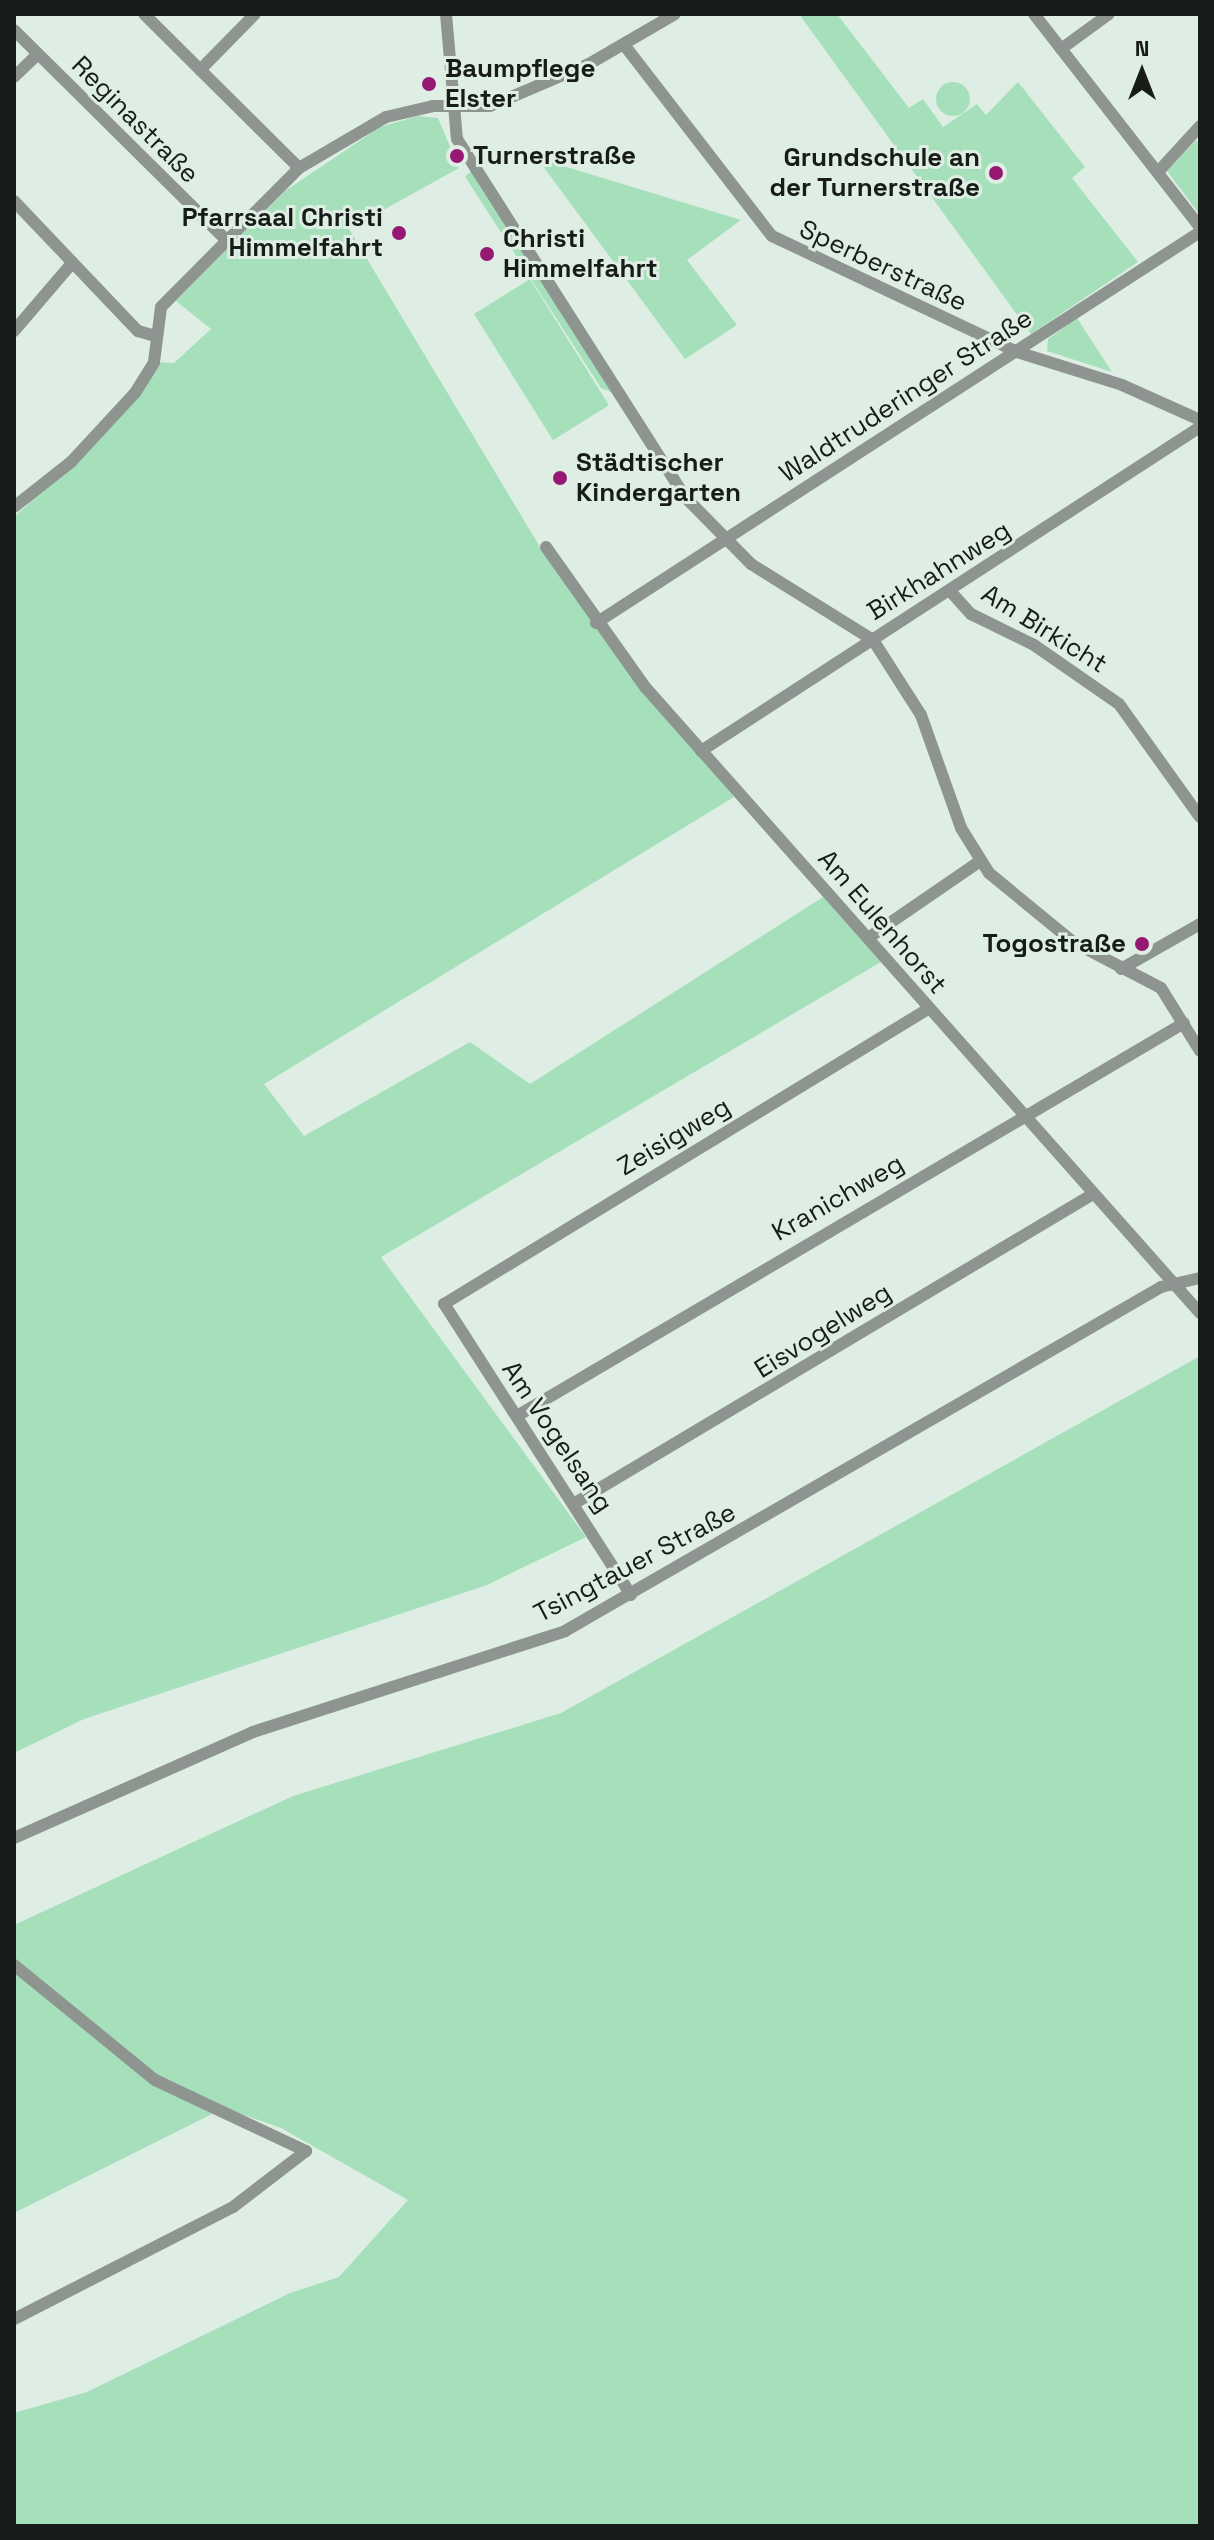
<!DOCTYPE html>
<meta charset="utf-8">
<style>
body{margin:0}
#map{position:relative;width:1214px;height:2540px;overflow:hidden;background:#dfeee4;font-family:"Space Grotesk",sans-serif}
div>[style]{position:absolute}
.green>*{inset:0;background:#a5e0bb;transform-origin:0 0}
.round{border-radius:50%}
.minor>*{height:12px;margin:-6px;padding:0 6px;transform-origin:6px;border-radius:6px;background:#8e9490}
.dots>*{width:22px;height:22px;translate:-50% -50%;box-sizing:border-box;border:4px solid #dfeee4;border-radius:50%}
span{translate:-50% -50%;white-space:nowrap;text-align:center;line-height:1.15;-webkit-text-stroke:6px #dfeee4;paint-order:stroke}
.poi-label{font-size:26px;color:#171c18;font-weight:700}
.left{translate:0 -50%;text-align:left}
.right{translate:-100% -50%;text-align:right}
.street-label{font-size:26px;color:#171c18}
.frame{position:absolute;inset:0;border:16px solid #171c18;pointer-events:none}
.north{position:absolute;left:1102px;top:32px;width:80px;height:80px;-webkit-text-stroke:6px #dfeee4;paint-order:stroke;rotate:0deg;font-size:22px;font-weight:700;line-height:32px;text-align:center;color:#171c18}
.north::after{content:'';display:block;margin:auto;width:28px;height:36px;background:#171c18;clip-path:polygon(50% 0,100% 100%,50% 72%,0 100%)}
</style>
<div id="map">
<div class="green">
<i style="clip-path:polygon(799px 14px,837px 14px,909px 108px,923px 99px,943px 127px,977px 104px,986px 115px,1018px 82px,1085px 167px,1072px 178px,1138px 262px,1031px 334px)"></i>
<i class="round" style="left:936px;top:82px;width:34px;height:34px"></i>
<i style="clip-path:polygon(418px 116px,438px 118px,459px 168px,349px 229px,543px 552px,734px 797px,264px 1084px,304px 1136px,470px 1042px,530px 1084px,823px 897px,881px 962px,381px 1257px,586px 1537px,487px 1585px,84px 1719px,14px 1753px,14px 517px,96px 443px,156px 362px,174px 363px,211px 329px,176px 301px,285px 191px,380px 127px)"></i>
<i style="clip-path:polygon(1196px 140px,1200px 144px,1200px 215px,1167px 171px)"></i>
<i style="clip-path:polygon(537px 158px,741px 220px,687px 260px,737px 325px,685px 359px)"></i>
<i style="clip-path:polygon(475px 169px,621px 396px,601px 388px,473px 189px,465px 176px)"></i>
<i style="left:530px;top:279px;width:149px;height:66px;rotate:58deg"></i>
<i style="clip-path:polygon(1077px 318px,1112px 372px,1047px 351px,1048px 339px)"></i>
<i style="clip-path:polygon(1200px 1356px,1200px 2526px,14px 2526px,14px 2413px,87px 2392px,290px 2293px,339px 2277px,408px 2200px,281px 2128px,224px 2108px,14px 2213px,14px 1925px,293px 1796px,561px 1713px)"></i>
</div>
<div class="minor">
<i style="left:144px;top:14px;width:218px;rotate:44.8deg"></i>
<i style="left:446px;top:14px;width:125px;rotate:85deg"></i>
<i style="left:457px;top:139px;width:426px;rotate:57.5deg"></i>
<i style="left:686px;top:498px;width:93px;rotate:45.4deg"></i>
<i style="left:751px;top:564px;width:144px;rotate:31.9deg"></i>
<i style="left:873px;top:640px;width:89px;rotate:57.4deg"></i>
<i style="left:921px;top:715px;width:120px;rotate:70.5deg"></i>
<i style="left:961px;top:828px;width:53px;rotate:58.1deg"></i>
<i style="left:989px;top:873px;width:109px;rotate:39.4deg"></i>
<i style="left:1073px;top:942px;width:99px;rotate:27.6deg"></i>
<i style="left:1161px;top:988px;width:74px;rotate:58.2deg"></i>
<i style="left:1034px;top:14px;width:270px;rotate:52.1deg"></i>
<i style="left:14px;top:30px;width:298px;rotate:44.7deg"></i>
<i style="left:625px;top:46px;width:240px;rotate:52.3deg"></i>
<i style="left:772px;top:236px;width:271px;rotate:25.3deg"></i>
<i style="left:1017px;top:352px;width:110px;rotate:17.4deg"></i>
<i style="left:1122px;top:385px;width:85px;rotate:24.2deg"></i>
<i style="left:1061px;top:49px;width:59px;rotate:-36.1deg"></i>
<i style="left:200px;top:70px;width:78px;rotate:-45.5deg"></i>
<i style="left:14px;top:77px;width:33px;rotate:-44deg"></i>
<i style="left:1158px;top:172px;width:62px;rotate:-47.6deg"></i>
<i style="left:14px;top:201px;width:180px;rotate:46.4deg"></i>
<i style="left:138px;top:331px;width:15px;rotate:16deg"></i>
<i style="left:14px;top:331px;width:89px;rotate:-49.5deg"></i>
<i style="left:14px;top:507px;width:73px;rotate:-38.3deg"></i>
<i style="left:71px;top:462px;width:94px;rotate:-47.2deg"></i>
<i style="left:135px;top:393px;width:36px;rotate:-58deg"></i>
<i style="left:154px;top:362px;width:55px;rotate:-82.7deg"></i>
<i style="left:161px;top:307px;width:196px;rotate:-45.2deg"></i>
<i style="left:299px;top:168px;width:101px;rotate:-30.4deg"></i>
<i style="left:386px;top:117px;width:48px;rotate:-13.2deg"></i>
<i style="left:433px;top:106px;width:57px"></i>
<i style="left:490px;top:106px;width:108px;rotate:-23deg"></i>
<i style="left:589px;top:64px;width:99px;rotate:-30.2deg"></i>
<i style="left:546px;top:547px;width:173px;rotate:54.7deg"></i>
<i style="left:646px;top:688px;width:835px;rotate:48.45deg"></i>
<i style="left:951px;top:592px;width:30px;rotate:48deg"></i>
<i style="left:971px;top:614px;width:70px;rotate:26.2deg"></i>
<i style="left:1034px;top:645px;width:103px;rotate:34.8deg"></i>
<i style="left:1119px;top:704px;width:139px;rotate:54.4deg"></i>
<i style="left:596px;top:623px;width:720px;rotate:-32.92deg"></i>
<i style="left:701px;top:751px;width:595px;rotate:-33deg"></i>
<i style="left:871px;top:936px;width:132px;rotate:-34.5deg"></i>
<i style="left:1121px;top:969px;width:91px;rotate:-29.7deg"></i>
<i style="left:517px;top:1416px;width:774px;rotate:-30.51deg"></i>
<i style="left:575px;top:1503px;width:603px;rotate:-30.82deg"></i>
<i style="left:631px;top:1595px;width:346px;rotate:-122.7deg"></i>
<i style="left:444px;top:1304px;width:567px;rotate:-31.36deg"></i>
<i style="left:14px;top:1838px;width:261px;rotate:-23.9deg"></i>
<i style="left:253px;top:1732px;width:328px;rotate:-17.9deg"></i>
<i style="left:565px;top:1631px;width:688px;rotate:-29.99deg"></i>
<i style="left:1161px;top:1287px;width:40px;rotate:-13deg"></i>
<i style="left:14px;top:1965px;width:182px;rotate:39.2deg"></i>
<i style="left:155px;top:2080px;width:167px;rotate:25.2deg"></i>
<i style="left:306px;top:2151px;width:92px;rotate:142.5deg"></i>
<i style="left:233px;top:2207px;width:246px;rotate:152.9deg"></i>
</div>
<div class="dots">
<i style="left:429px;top:84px;background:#951872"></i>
<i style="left:457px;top:156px;background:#951872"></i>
<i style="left:996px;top:173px;background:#951872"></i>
<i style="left:399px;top:233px;background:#951872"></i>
<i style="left:487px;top:254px;background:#951872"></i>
<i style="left:560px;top:478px;background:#951872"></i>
<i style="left:1142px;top:944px;background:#951872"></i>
</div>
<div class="poi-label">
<span class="left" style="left:445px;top:84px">Baumpflege<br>Elster</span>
<span class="left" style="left:473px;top:156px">Turnerstraße</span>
<span class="right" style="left:980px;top:173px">Grundschule an<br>der Turnerstraße</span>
<span class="right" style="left:383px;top:233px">Pfarrsaal Christi<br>Himmelfahrt</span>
<span class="left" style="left:503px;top:254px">Christi<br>Himmelfahrt</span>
<span class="left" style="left:576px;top:478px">Städtischer<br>Kindergarten</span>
<span class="right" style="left:1126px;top:944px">Togostraße</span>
</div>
<div class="street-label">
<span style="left:135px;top:120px;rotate:45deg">Reginastraße</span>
<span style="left:883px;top:266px;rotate:25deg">Sperberstraße</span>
<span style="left:906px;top:396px;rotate:-33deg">Waldtruderinger Straße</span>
<span style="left:939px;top:571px;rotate:-32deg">Birkhahnweg</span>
<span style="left:1044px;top:629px;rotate:32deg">Am Birkicht</span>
<span style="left:882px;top:922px;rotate:49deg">Am Eulenhorst</span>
<span style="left:674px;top:1137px;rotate:-31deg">Zeisigweg</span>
<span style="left:838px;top:1198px;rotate:-30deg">Kranichweg</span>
<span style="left:823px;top:1331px;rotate:-32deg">Eisvogelweg</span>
<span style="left:557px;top:1437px;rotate:56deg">Am Vogelsang</span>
<span style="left:635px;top:1563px;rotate:-28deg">Tsingtauer Straße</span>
</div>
<div class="frame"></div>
<div class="north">N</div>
</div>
